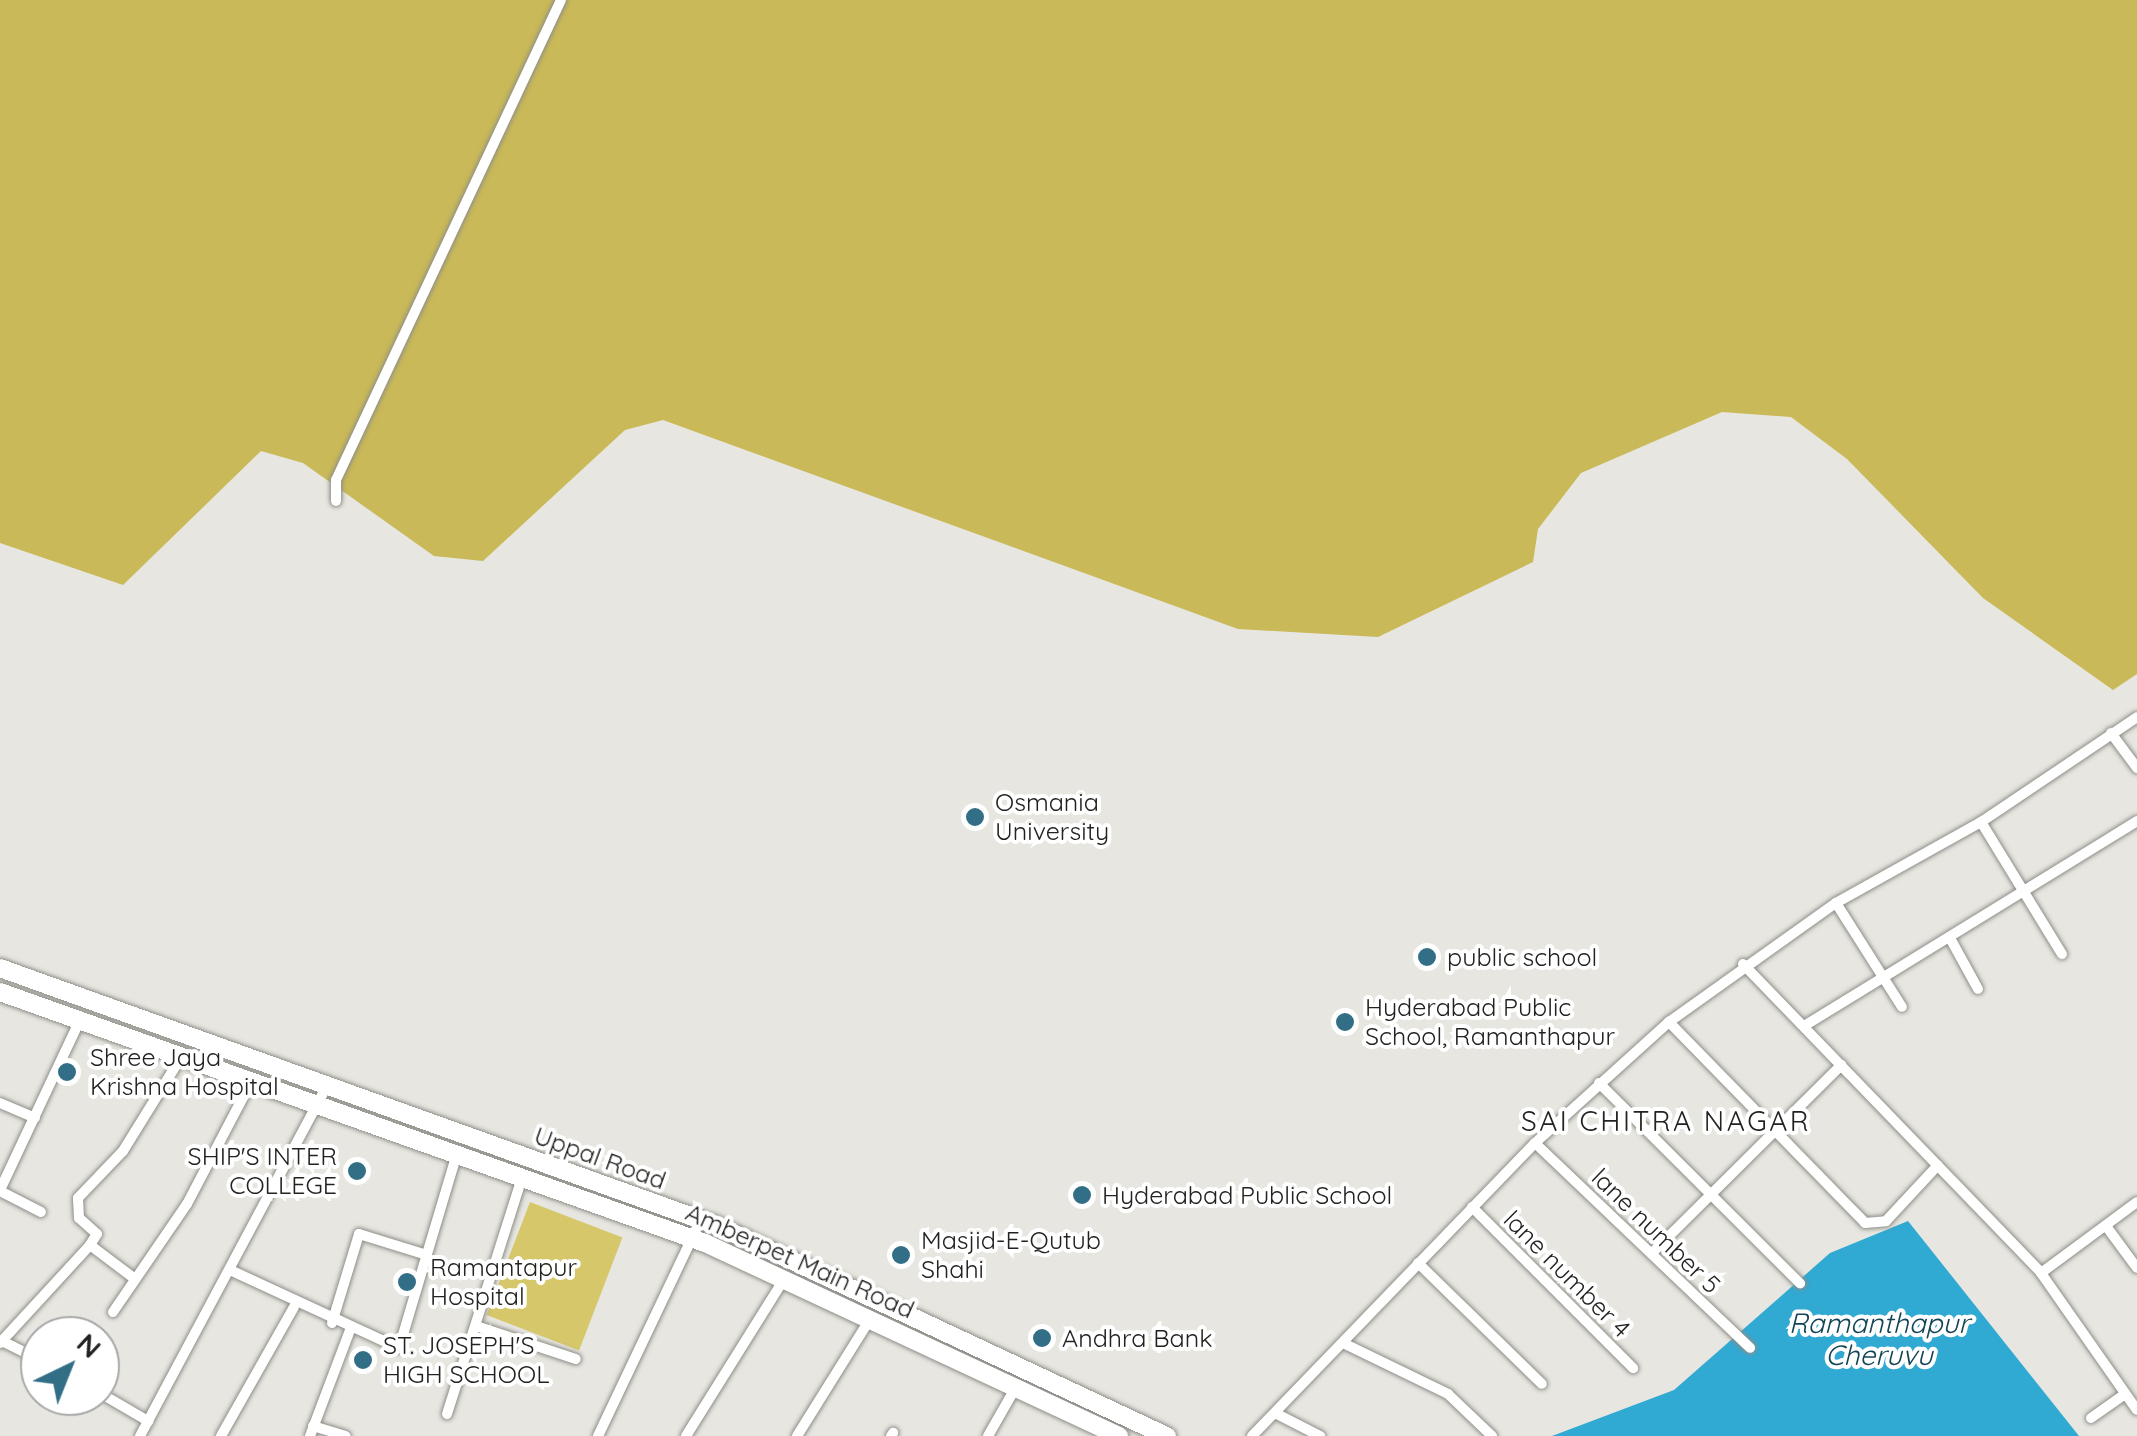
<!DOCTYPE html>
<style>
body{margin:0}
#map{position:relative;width:2137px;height:1436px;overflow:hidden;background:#e7e6e0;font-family:Quicksand,sans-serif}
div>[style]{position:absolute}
.green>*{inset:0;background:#d6c76b;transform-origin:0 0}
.forest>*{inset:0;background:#c9b958}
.water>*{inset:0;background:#30a9d3}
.roads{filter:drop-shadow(0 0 2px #8e8e88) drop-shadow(0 0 2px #8e8e88)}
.minor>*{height:10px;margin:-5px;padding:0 5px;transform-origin:5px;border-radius:5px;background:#fff}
.trunk>*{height:18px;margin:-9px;padding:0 9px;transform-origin:9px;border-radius:9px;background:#fff}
.dots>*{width:28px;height:28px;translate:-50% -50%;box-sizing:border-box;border:5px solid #fff;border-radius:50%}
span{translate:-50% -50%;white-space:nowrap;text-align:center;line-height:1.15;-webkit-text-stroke:8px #fff;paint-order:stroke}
.poi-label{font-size:25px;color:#222220}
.left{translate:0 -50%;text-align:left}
.right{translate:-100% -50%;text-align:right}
.street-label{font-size:25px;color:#222220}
.neighbourhood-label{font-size:28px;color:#222220;letter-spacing:2.5px}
.water-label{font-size:28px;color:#134557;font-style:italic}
.north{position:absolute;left:20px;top:1316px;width:100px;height:100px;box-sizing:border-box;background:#fff;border:2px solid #a7a7a6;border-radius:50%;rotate:43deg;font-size:28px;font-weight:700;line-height:40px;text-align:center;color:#222220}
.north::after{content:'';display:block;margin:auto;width:35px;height:45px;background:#326f86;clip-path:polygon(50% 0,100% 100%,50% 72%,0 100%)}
</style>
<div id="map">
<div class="green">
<i style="left:530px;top:1202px;width:99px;height:121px;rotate:21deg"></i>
</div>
<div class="forest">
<i style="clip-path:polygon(0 0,2137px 0,2137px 674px,2113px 690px,1983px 598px,1847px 459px,1791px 417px,1722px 412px,1581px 473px,1538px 529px,1533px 562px,1378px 637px,1238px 629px,663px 420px,625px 430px,483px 561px,434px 556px,303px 463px,261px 451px,123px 585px,0 543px)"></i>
</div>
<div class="water">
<i style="clip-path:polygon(1908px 1221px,2079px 1436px,1552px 1436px,1674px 1390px,1830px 1253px)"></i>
</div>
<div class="roads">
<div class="minor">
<i style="left:336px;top:501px;width:21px;rotate:-90deg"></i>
<i style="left:336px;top:480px;width:530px;rotate:-64.89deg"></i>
<i style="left:2111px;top:733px;width:44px;rotate:53.4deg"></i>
<i style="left:1981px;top:822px;width:155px;rotate:58.5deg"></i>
<i style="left:1836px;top:903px;width:123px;rotate:57.6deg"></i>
<i style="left:1950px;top:938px;width:58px;rotate:61.2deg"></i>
<i style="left:1743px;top:964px;width:429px;rotate:46deg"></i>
<i style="left:2041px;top:1273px;width:167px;rotate:55deg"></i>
<i style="left:1669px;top:1022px;width:281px;rotate:45.7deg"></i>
<i style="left:1865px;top:1223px;width:21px;rotate:-5deg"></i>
<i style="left:1886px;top:1221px;width:76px;rotate:-47.1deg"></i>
<i style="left:1804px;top:1026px;width:391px;rotate:-31.6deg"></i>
<i style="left:1599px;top:1083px;width:284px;rotate:44.9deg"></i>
<i style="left:0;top:1103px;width:38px;rotate:23deg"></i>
<i style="left:1535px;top:1143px;width:297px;rotate:43.6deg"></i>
<i style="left:0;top:1190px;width:186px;rotate:-64.8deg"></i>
<i style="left:0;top:1191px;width:46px;rotate:27.1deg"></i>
<i style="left:1472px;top:1207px;width:228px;rotate:45deg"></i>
<i style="left:2106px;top:1226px;width:52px;rotate:53.6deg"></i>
<i style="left:90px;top:1245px;width:13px;rotate:-58deg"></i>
<i style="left:97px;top:1234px;width:24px;rotate:-138deg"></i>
<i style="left:79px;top:1218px;width:20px;rotate:-93deg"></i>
<i style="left:78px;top:1198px;width:65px;rotate:-46.2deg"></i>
<i style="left:123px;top:1151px;width:108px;rotate:-58.2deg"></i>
<i style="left:1652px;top:1253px;width:267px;rotate:-44.8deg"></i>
<i style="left:1418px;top:1263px;width:173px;rotate:44.3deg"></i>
<i style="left:230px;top:1270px;width:186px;rotate:24.8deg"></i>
<i style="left:399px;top:1348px;width:202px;rotate:-73.4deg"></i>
<i style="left:2041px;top:1273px;width:119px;rotate:-36.5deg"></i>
<i style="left:113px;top:1312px;width:131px;rotate:-55.6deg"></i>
<i style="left:187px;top:1204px;width:136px;rotate:-62.3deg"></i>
<i style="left:332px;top:1323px;width:93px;rotate:-73.1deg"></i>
<i style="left:359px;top:1234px;width:71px;rotate:17.2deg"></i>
<i style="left:476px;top:1326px;width:105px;rotate:18.3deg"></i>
<i style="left:77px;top:1336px;width:7px;rotate:-63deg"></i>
<i style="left:2px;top:1341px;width:42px;rotate:26.6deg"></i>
<i style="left:0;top:1343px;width:133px;rotate:-47.4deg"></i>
<i style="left:90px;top:1245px;width:56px;rotate:37.1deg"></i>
<i style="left:1343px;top:1343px;width:117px;rotate:25.9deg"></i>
<i style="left:1448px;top:1394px;width:61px;rotate:43.7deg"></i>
<i style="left:100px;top:1393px;width:56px;rotate:30.3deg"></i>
<i style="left:148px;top:1421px;width:376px;rotate:-61.9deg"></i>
<i style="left:1275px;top:1413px;width:51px;rotate:27.1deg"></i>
<i style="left:447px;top:1414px;width:249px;rotate:-72.4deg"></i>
<i style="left:2091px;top:1418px;width:42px;rotate:-35.2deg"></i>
<i style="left:313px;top:1426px;width:34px;rotate:17deg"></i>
<i style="left:140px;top:1436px;width:17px;rotate:-62deg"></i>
<i style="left:221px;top:1436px;width:148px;rotate:-60.5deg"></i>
<i style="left:310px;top:1436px;width:113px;rotate:-69.3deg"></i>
<i style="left:598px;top:1436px;width:238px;rotate:-64.6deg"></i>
<i style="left:686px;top:1436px;width:185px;rotate:-58deg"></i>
<i style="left:797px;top:1436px;width:138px;rotate:-58deg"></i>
<i style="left:891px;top:1436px;width:4px;rotate:-56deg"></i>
<i style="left:988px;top:1436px;width:56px;rotate:-60.3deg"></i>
<i style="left:1252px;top:1436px;width:407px;rotate:-46deg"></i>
<i style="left:1535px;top:1143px;width:181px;rotate:-42.1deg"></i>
<i style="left:1669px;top:1022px;width:205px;rotate:-35.5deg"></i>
<i style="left:1836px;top:903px;width:166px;rotate:-29.2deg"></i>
<i style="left:1981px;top:822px;width:188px;rotate:-33.9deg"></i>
</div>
<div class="trunk">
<i style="left:0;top:968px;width:763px;rotate:19.76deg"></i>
<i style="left:718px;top:1226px;width:496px;rotate:25.1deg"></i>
<i style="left:0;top:992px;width:748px;rotate:19.6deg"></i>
<i style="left:705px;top:1243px;width:457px;rotate:25deg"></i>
</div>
</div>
<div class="dots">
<i style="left:975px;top:817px;background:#326f86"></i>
<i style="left:1427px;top:957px;background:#326f86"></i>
<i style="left:1345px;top:1022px;background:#326f86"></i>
<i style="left:67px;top:1072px;background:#326f86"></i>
<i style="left:357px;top:1171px;background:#326f86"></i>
<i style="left:1082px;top:1195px;background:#326f86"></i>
<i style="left:901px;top:1255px;background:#326f86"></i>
<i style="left:407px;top:1282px;background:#326f86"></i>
<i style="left:1042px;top:1338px;background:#326f86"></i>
<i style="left:363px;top:1360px;background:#326f86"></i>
</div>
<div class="poi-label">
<span class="left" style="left:995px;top:817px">Osmania<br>University</span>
<span class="left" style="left:1447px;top:957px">public school</span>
<span class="left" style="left:1365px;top:1022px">Hyderabad Public<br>School, Ramanthapur</span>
<span class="left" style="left:90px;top:1072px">Shree Jaya<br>Krishna Hospital</span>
<span class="right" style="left:337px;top:1171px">SHIP'S INTER<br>COLLEGE</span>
<span class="left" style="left:1102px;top:1195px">Hyderabad Public School</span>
<span class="left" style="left:921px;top:1255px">Masjid-E-Qutub<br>Shahi</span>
<span class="left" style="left:430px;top:1282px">Ramantapur<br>Hospital</span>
<span class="left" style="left:1062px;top:1338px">Andhra Bank</span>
<span class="left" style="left:383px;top:1360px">ST. JOSEPH'S<br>HIGH SCHOOL</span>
</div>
<div class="street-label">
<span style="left:600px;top:1158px;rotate:20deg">Uppal Road</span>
<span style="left:1656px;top:1231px;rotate:44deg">lane number 5</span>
<span style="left:800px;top:1261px;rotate:24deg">Amberpet Main Road</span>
<span style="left:1567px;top:1274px;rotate:45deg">lane number 4</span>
</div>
<div class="neighbourhood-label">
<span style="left:1666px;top:1121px">SAI CHITRA NAGAR</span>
</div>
<div class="water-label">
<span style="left:1879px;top:1339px">Ramanthapur<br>Cheruvu</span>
</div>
<div class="north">N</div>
</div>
